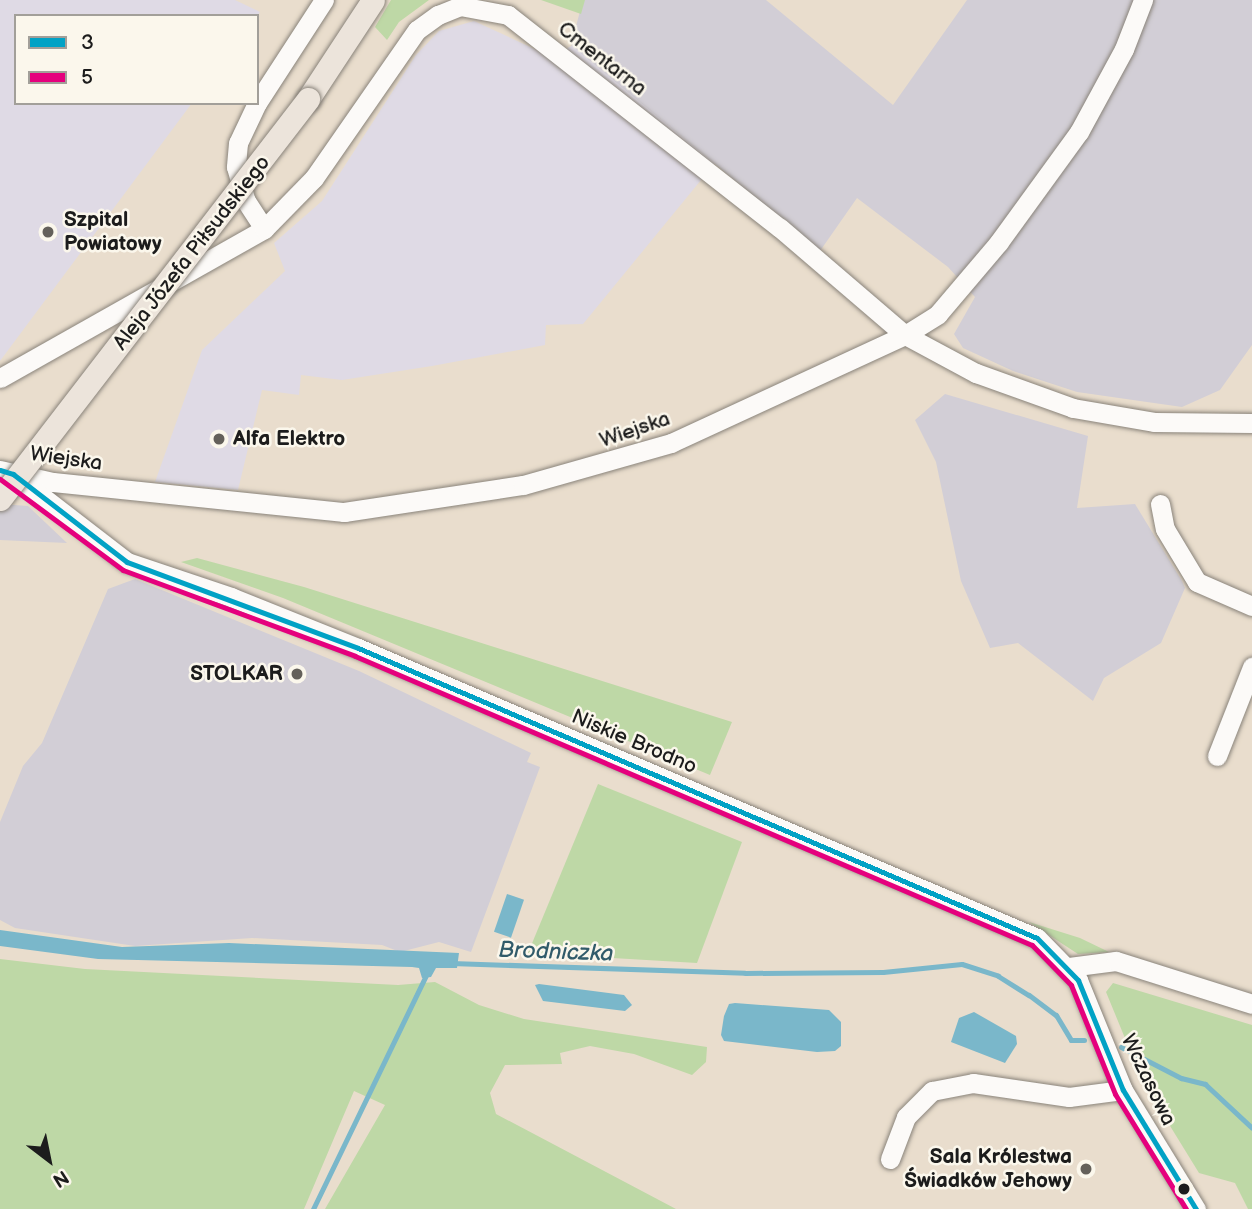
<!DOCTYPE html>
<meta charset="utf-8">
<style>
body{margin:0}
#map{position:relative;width:1252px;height:1209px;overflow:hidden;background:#e9ddcd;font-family:"Balsamiq Sans",sans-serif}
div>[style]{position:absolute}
.built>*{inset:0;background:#dfdae5}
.industrial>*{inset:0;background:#d2ced6}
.green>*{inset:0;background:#bed8a6}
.water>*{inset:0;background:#7ab7ca;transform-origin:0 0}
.stream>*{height:5px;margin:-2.5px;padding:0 2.5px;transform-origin:2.5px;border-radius:2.5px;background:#7ab7ca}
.roads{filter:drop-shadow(0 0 2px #89837a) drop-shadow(0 0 2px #89837a)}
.minor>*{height:19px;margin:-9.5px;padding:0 9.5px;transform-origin:9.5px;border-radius:9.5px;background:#fcfaf8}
.major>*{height:23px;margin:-11.5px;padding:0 11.5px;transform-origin:11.5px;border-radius:11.5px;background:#ece4db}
.bridges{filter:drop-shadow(0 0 2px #89837a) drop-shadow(0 0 2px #89837a)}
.major-bridge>*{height:23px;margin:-11.5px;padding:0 11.5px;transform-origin:11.5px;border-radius:11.5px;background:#ece4db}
.bus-1>*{height:5px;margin:-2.5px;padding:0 2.5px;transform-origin:2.5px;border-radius:2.5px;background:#01a2c5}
.bus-2>*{height:5px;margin:-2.5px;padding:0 2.5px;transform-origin:2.5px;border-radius:2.5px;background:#e5007d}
.dots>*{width:19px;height:19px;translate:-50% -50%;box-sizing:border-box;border:4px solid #fbf7ec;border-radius:50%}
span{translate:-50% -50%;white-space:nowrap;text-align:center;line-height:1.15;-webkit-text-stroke:5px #fbf7ec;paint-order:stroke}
.street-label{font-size:21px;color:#1c1c1c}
.poi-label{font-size:21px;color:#1c1c1c;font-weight:700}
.left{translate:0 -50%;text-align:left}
.right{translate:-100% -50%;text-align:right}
.water-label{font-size:23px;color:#315b6a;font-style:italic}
.legend{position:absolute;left:14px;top:14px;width:245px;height:91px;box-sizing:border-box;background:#fbf7ec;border:2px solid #a29f99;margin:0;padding:9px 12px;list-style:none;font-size:21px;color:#1c1c1c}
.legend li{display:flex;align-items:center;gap:14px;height:35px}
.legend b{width:35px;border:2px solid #a29f99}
.north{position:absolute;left:14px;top:1125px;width:70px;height:70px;-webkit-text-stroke:5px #fbf7ec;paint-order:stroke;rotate:148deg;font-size:19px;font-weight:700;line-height:28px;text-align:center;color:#1c1c1c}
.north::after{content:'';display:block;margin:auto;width:24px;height:32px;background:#1c1c1c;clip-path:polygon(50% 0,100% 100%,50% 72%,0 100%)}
</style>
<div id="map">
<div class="built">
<i style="clip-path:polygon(0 0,235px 0,260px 12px,257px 16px,16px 16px,16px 103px,192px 103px,0 361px)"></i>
<i style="clip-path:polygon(474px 21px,552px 57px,573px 45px,715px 163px,583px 324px,546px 325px,545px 345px,432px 366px,342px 380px,301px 375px,299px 395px,262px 390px,238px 490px,155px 482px,202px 350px,285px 271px,274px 243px,322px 201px,416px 55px,439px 31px)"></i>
</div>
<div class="industrial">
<i style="clip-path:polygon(583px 0,766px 0,893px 105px,967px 0,1252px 0,1252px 345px,1220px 390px,1182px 407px,1077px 392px,1013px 371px,963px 348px,954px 334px,975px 297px,948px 267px,857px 198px,820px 251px,571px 45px)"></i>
<i style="clip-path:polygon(945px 394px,1088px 436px,1077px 508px,1135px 504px,1182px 581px,1185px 588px,1161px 643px,1104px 678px,1093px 701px,1018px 643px,990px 648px,961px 581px,936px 462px,915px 420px)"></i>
<i style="clip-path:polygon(0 504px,28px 506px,67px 543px,0 540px)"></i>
<i style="clip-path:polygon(135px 579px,359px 671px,531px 753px,527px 762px,540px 767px,471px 952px,439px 942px,400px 952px,382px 945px,252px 938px,135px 946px,15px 928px,0 920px,0 822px,23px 766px,42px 743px,108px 589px)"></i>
</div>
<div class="green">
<i style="clip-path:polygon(391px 0,429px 0,399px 22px,387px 40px,375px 27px)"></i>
<i style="clip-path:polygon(541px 0,585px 0,581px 14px)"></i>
<i style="clip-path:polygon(197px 558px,304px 587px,732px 722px,710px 775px,283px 598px,181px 562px)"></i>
<i style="clip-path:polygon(598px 784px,742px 842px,697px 963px,528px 953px)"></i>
<i style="clip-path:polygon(1029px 922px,1080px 938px,1109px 952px,1078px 954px)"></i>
<i style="clip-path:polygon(0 959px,85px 969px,398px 985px,435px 982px,479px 1005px,524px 1019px,707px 1047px,706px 1062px,692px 1075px,634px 1054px,590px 1046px,560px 1053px,562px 1064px,505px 1065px,490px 1093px,496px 1114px,676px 1209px,325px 1209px,385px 1105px,354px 1091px,304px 1209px,0 1209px)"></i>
<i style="clip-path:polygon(1113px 983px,1252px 1025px,1252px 1209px,1248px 1209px,1235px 1183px,1199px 1173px,1143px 1082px,1106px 992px)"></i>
</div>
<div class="water">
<i style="left:507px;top:894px;width:18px;height:40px;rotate:19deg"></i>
<i style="clip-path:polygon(0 930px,122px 947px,229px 943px,459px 953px,457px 968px,436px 968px,431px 977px,422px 978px,419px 968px,412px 967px,98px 959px,0 946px)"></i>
<i style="clip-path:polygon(539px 984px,624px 995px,632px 1005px,625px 1011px,543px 1001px,535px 985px)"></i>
<i style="clip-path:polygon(735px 1003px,829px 1010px,841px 1022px,841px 1046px,835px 1051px,817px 1052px,724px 1041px,721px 1035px,724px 1016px,729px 1004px)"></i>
<i style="clip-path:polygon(974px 1012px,1016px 1036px,1017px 1044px,1005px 1063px,951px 1042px,959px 1018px)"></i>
</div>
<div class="stream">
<i style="left:451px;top:963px;width:294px;rotate:1.9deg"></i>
<i style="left:745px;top:973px;width:138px;rotate:-0.4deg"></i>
<i style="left:883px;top:972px;width:79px;rotate:-5.8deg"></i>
<i style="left:962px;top:964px;width:38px;rotate:18deg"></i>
<i style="left:998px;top:976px;width:36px;rotate:32deg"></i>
<i style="left:1029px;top:995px;width:34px;rotate:37deg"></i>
<i style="left:1056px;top:1015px;width:29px;rotate:59deg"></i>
<i style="left:1071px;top:1040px;width:13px"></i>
<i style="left:1121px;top:1047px;width:68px;rotate:27.3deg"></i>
<i style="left:1181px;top:1078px;width:25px;rotate:14deg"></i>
<i style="left:1205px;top:1084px;width:64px;rotate:43.1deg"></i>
<i style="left:313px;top:1209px;width:262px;rotate:-64.2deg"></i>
</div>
<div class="roads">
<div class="minor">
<i style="left:257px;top:103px;width:44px;rotate:115.4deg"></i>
<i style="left:238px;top:143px;width:24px;rotate:95deg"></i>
<i style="left:236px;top:167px;width:35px;rotate:74deg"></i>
<i style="left:246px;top:201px;width:33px;rotate:57deg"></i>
<i style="left:257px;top:103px;width:123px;rotate:-57deg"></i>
<i style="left:0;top:378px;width:303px;rotate:-29.4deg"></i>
<i style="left:264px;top:229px;width:71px;rotate:-45.6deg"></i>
<i style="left:314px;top:178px;width:180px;rotate:-55.2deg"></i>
<i style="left:417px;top:30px;width:26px;rotate:-36deg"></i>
<i style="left:438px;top:15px;width:24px;rotate:-22deg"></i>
<i style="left:460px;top:6px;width:49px;rotate:10.6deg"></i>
<i style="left:508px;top:15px;width:345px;rotate:38.1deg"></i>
<i style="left:780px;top:228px;width:165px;rotate:40.6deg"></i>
<i style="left:905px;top:335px;width:81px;rotate:28.2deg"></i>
<i style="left:976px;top:373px;width:103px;rotate:19.8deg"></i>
<i style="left:1073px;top:408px;width:82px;rotate:9.8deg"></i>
<i style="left:1154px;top:422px;width:98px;rotate:0.6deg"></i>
<i style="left:0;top:470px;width:54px;rotate:12.8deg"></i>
<i style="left:53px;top:482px;width:293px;rotate:5.9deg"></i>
<i style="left:344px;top:512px;width:181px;rotate:-8.6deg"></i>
<i style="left:523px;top:485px;width:154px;rotate:-15.8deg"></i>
<i style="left:671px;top:443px;width:258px;rotate:-24.8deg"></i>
<i style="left:905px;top:335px;width:39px;rotate:-32deg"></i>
<i style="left:938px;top:314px;width:94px;rotate:-49.7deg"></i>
<i style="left:999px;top:242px;width:136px;rotate:-54deg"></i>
<i style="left:1079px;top:132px;width:94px;rotate:-61.5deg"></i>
<i style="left:1124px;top:49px;width:53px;rotate:-68.8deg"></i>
<i style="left:13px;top:474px;width:144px;rotate:37.7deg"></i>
<i style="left:127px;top:562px;width:110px;rotate:18.6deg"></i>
<i style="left:231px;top:597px;width:137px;rotate:21.9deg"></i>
<i style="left:358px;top:648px;width:738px;rotate:23.13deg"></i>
<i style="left:1037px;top:938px;width:59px;rotate:45.7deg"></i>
<i style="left:1078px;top:980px;width:119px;rotate:67.8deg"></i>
<i style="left:1123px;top:1090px;width:140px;rotate:58.5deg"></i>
<i style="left:1160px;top:504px;width:25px;rotate:79deg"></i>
<i style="left:1165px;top:529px;width:62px;rotate:58.9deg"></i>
<i style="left:1197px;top:582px;width:60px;rotate:23.6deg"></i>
<i style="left:1217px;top:756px;width:96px;rotate:-68.5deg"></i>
<i style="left:1069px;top:967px;width:47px;rotate:-7.3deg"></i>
<i style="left:1116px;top:961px;width:143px;rotate:17.5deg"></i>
<i style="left:890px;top:1159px;width:45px;rotate:-69.1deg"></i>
<i style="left:906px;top:1117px;width:37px;rotate:-45deg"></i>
<i style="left:932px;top:1091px;width:42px;rotate:-11deg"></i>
<i style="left:973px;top:1083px;width:97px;rotate:8.3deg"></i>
<i style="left:1069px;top:1097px;width:54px;rotate:-7.4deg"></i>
</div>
<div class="major">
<i style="left:308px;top:99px;width:118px;rotate:-56.7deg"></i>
</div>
</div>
<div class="bridges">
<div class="major-bridge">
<i style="left:0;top:499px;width:505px;rotate:-52.4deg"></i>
</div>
</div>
<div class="bus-1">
<i style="left:0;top:470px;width:14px;rotate:17deg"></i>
<i style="left:13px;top:474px;width:144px;rotate:37.7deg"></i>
<i style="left:127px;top:562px;width:246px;rotate:20.4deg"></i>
<i style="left:358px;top:648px;width:738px;rotate:23.13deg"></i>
<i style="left:1037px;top:938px;width:59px;rotate:45.7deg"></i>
<i style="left:1078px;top:980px;width:119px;rotate:67.8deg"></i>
<i style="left:1123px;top:1090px;width:140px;rotate:58.5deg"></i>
</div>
<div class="bus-2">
<i style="left:0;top:479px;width:153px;rotate:36.5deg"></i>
<i style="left:123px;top:570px;width:247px;rotate:20.3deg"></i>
<i style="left:355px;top:656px;width:736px;rotate:23.12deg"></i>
<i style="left:1032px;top:945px;width:56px;rotate:45.7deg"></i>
<i style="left:1071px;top:985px;width:118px;rotate:68deg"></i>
<i style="left:1115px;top:1094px;width:135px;rotate:58.3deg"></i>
</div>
<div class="dots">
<i style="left:48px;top:232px;background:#64605a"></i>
<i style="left:219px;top:439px;background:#64605a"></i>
<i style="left:297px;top:674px;background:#64605a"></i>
<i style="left:1086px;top:1169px;background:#64605a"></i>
<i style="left:1184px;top:1189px;background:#1c1c1c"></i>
</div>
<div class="street-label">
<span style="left:602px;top:59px;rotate:38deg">Cmentarna</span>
<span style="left:192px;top:253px;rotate:-52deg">Aleja Józefa Piłsudskiego</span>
<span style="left:635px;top:430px;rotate:-19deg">Wiejska</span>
<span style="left:66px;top:459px;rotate:8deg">Wiejska</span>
<span style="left:634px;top:742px;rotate:23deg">Niskie Brodno</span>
<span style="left:1148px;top:1080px;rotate:64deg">Wczasowa</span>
</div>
<div class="poi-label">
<span class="left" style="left:64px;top:232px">Szpital<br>Powiatowy</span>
<span class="left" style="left:233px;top:439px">Alfa Elektro</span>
<span class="right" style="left:283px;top:674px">STOLKAR</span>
<span class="right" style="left:1072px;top:1169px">Sala Królestwa<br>Świadków Jehowy</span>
</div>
<div class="water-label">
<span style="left:556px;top:952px;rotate:2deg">Brodniczka</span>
</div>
<ul class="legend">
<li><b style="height:9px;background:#01a2c5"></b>3</li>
<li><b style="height:9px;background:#e5007d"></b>5</li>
</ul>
<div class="north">N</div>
</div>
